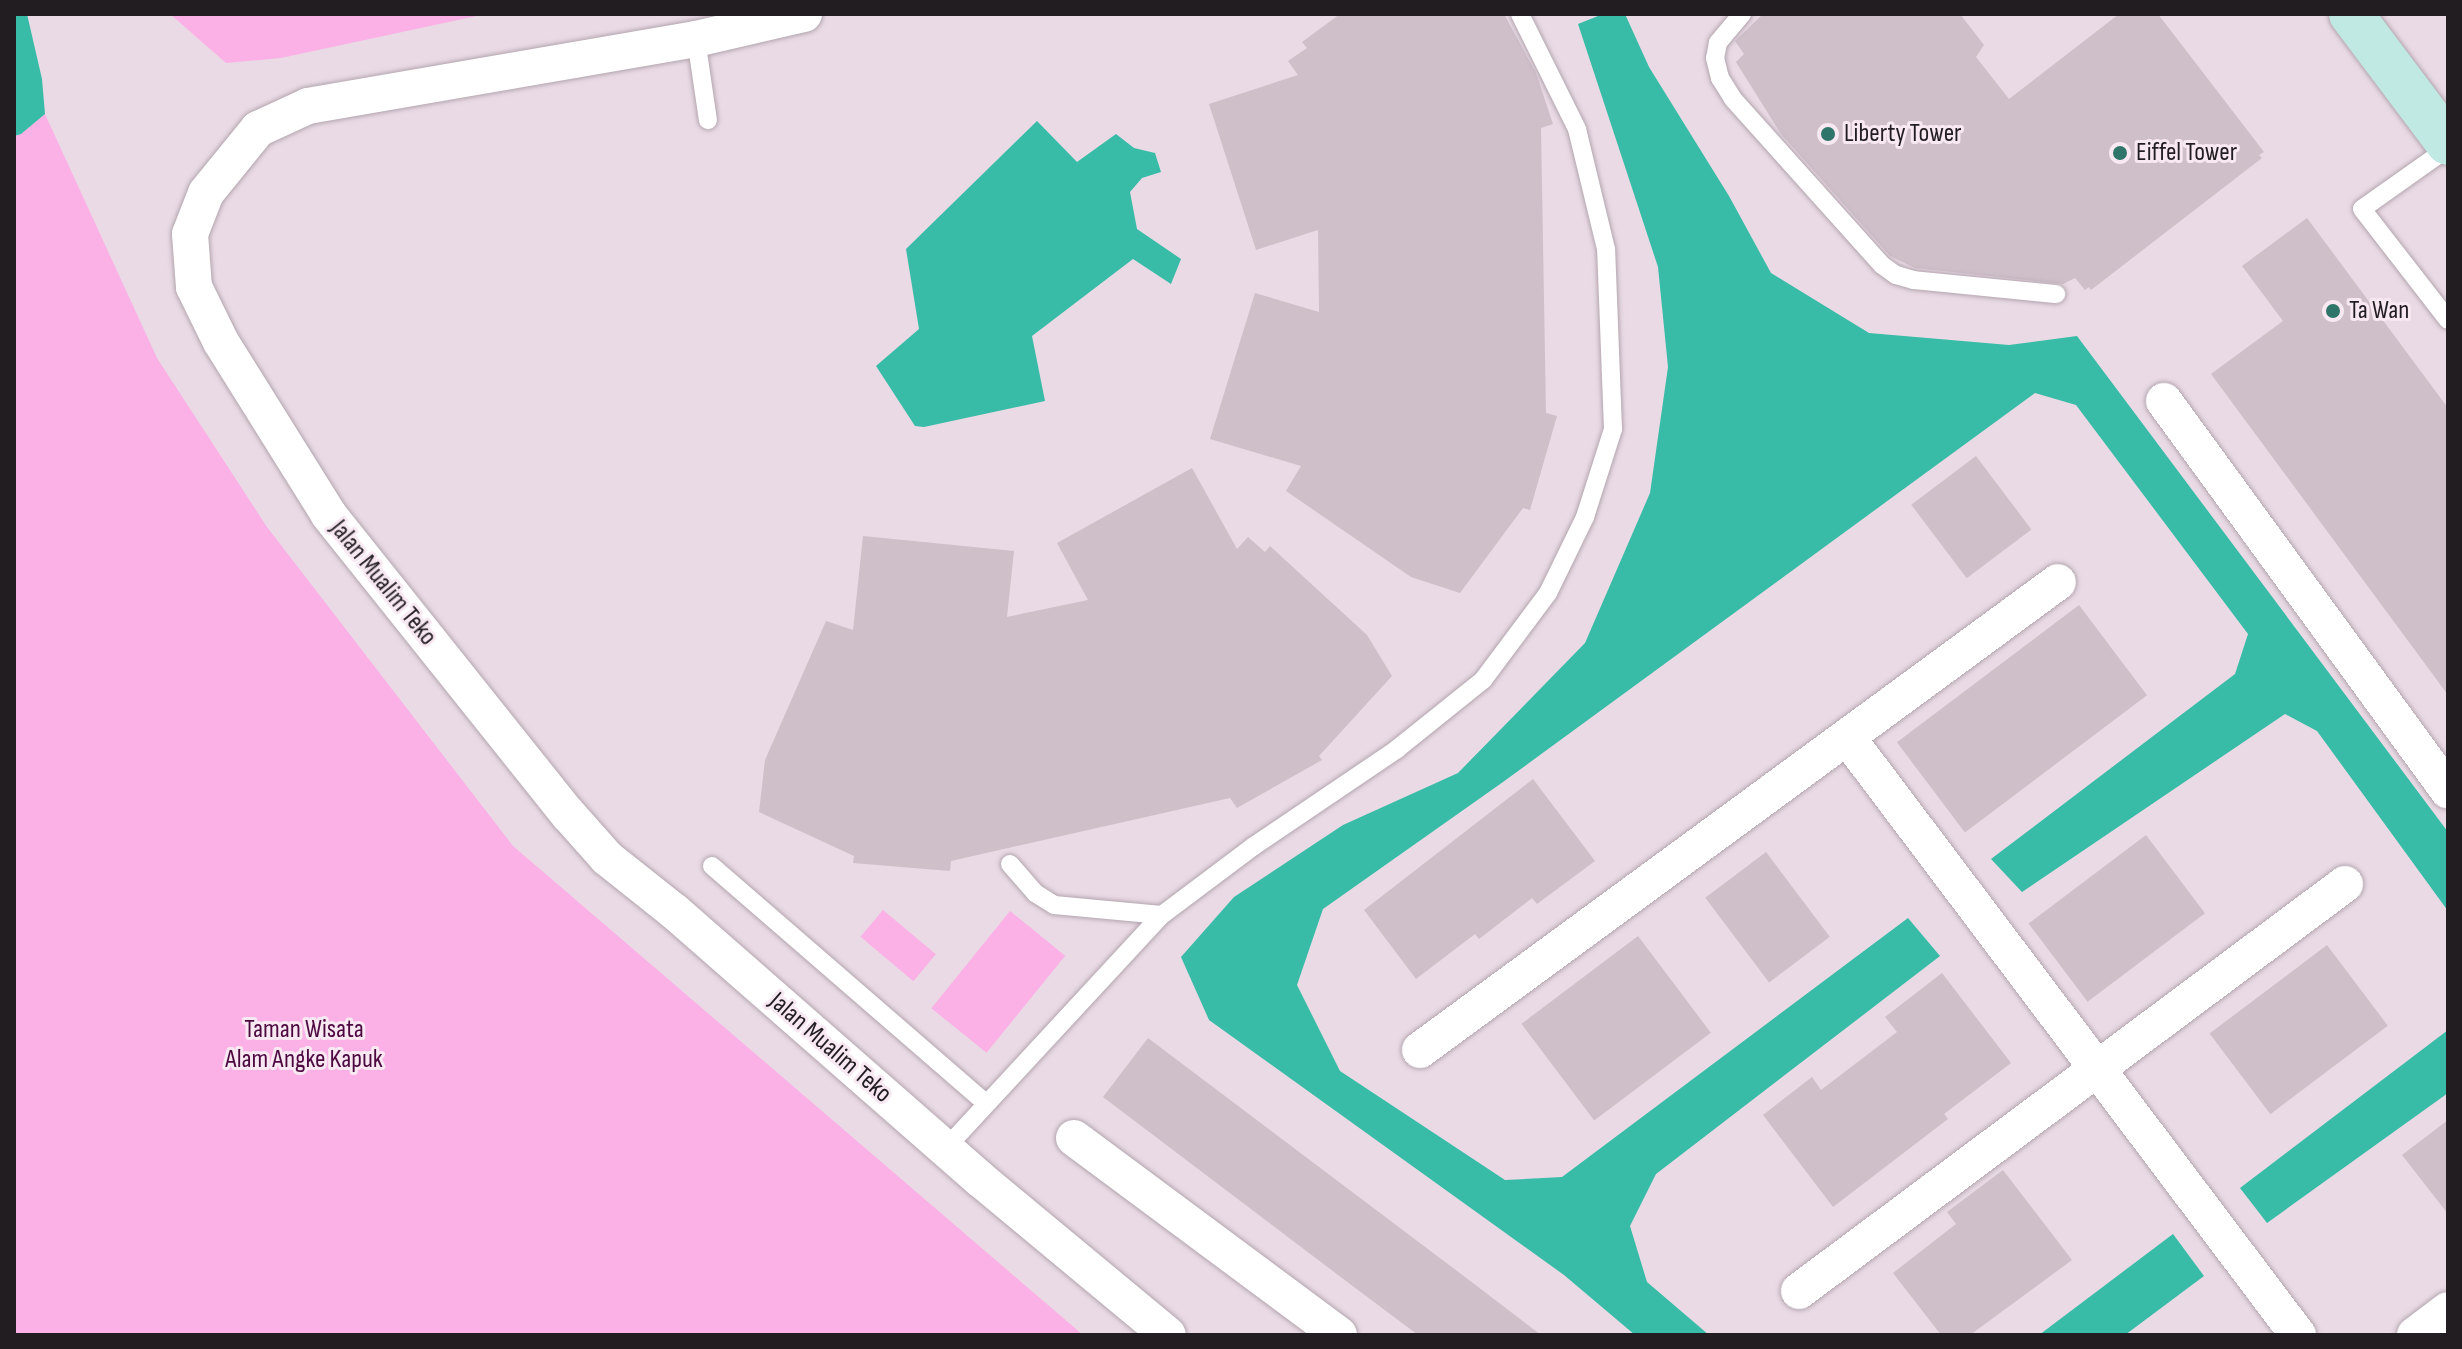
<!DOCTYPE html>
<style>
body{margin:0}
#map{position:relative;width:2462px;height:1349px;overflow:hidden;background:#e9dae5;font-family:"Sofia Sans Condensed",sans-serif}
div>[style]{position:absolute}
.green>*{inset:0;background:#fbb1e6;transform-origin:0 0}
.water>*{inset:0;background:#39bca7}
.building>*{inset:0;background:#cebfc9;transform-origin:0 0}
.roads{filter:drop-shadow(0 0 2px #b3a5ae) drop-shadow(0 0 2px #b3a5ae)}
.service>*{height:18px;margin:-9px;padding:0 9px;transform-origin:9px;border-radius:9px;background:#fff}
.minor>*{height:36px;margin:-18px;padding:0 18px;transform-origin:18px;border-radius:18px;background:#fff}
.secondary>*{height:44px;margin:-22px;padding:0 22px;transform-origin:22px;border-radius:22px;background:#c1e9e3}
.dots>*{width:22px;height:22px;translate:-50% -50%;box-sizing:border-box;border:4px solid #f7e8f2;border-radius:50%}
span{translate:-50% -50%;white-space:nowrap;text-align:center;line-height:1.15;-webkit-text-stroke:6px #f7e8f2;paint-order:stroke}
.poi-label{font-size:26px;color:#221d21}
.left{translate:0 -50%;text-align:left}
.street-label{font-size:26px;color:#221d21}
.park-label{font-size:26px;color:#4d0840}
.frame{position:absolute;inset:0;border:16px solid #221d21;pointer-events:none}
</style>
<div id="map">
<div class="green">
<i style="clip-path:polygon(170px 14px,486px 14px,281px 58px,226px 63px)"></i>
<i style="clip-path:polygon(45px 114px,157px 358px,267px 527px,513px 846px,1083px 1335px,14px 1335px,14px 136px,21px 134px)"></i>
<i style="left:883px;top:910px;width:69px;height:35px;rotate:40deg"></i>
<i style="left:1010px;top:911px;width:71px;height:125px;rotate:39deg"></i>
</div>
<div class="water">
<i style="clip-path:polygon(14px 14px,27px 14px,42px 79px,45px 114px,21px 134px,14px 136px)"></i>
<i style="clip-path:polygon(1603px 14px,1625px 14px,1649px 67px,1729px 196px,1771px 273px,1869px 333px,2009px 345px,2077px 336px,2448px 832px,2448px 911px,2317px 731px,2285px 714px,2022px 892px,1991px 859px,2235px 674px,2248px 634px,2076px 405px,2035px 393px,1503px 782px,1323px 909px,1297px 985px,1340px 1071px,1505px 1180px,1562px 1177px,1908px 918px,1940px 956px,1656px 1174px,1630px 1226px,1647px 1282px,1709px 1335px,1635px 1335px,1564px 1275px,1209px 1020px,1181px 957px,1234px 897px,1343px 825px,1458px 773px,1585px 643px,1650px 493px,1668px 367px,1658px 267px,1578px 24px)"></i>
<i style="clip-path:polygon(1037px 121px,1077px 162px,1116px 134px,1134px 148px,1155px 153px,1161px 172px,1142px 178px,1130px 192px,1137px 229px,1181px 259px,1171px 284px,1133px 259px,1032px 336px,1045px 401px,924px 427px,915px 426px,876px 366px,919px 329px,906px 249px)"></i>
<i style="clip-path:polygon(2448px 1030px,2448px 1093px,2267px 1223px,2240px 1188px)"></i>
<i style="clip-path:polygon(2173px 1234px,2204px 1276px,2125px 1335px,2039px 1335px)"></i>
</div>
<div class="building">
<i style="clip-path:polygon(1340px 14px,1504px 14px,1536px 73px,1553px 124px,1541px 128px,1546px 413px,1557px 416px,1530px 510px,1523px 508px,1460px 593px,1411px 577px,1286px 491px,1301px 466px,1210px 439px,1255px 293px,1319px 312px,1318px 230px,1256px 250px,1209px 104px,1298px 75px,1288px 61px,1307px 48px,1302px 42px)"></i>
<i style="clip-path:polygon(1763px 14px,1960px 14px,1984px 45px,1976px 57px,2009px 99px,2119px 14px,2158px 14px,2264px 152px,2259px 155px,2262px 158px,2091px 290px,2089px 287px,2085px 290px,2075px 278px,2063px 284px,1915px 268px,1890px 256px,1781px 134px,1736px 62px,1744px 54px,1735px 41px)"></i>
<i style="clip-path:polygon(2307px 218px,2448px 408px,2448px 695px,2211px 374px,2283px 321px,2242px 266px)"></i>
<i style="left:1976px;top:456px;width:92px;height:81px;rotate:53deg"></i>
<i style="clip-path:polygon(1192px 468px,1237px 549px,1248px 537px,1265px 552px,1270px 546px,1367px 635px,1392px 676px,1319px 756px,1322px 760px,1237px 808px,1230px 798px,951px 861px,950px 871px,853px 863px,854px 856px,759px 812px,765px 760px,826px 621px,853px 630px,863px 536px,1014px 551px,1007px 617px,1088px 600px,1057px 543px)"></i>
<i style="left:2079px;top:605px;width:113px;height:228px;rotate:53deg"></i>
<i style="clip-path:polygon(1533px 779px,1595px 861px,1537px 904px,1532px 898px,1479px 939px,1475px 934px,1416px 979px,1364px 910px)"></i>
<i style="left:2146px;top:835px;width:98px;height:147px;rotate:53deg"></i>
<i style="left:1766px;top:852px;width:106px;height:76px;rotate:53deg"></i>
<i style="left:1638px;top:936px;width:121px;height:146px;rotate:53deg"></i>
<i style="left:2327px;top:945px;width:101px;height:147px;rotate:53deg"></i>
<i style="clip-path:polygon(1942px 973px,2011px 1063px,1944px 1114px,1948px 1119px,1833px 1207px,1763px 1115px,1812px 1077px,1821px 1090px,1897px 1032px,1885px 1017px)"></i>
<i style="clip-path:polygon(1148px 1038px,1469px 1280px,1541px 1335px,1418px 1335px,1342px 1278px,1103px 1097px)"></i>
<i style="clip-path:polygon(2448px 1120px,2448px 1214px,2402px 1155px)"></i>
<i style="clip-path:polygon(2003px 1170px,2072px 1260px,1970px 1335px,1941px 1335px,1893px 1273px,1956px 1224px,1947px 1212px)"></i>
</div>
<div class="roads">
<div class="service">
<i style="left:1742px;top:14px;width:38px;rotate:130deg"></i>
<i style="left:1718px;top:43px;width:15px;rotate:101deg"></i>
<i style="left:1715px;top:58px;width:21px;rotate:76deg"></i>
<i style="left:1720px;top:78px;width:25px;rotate:58deg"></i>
<i style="left:1733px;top:99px;width:223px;rotate:48.1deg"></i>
<i style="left:1882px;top:265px;width:17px;rotate:36deg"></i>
<i style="left:1896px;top:275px;width:18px;rotate:16deg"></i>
<i style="left:1913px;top:280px;width:144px;rotate:5.6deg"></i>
<i style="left:696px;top:39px;width:82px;rotate:81.6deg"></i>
<i style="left:2448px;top:148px;width:105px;rotate:144.7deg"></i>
<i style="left:2362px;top:209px;width:140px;rotate:52.2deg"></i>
<i style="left:1010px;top:864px;width:38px;rotate:49deg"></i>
<i style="left:1035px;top:893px;width:22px;rotate:32deg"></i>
<i style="left:1054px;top:905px;width:108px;rotate:5.3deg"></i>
<i style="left:712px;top:866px;width:362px;rotate:40.9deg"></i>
<i style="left:945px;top:1149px;width:319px;rotate:-47.2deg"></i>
<i style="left:1162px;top:915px;width:115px;rotate:-36.9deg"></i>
<i style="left:1254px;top:846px;width:173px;rotate:-34.1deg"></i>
<i style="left:1397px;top:749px;width:110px;rotate:-38.7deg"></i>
<i style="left:1483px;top:680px;width:109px;rotate:-53.2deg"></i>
<i style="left:1548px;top:593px;width:85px;rotate:-64deg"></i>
<i style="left:1585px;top:517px;width:92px;rotate:-72.3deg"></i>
<i style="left:1613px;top:429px;width:180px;rotate:-92.2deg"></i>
<i style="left:1606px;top:249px;width:123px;rotate:-103.6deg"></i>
<i style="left:1577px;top:129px;width:128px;rotate:-116.4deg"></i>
</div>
<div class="minor">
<i style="left:804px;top:14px;width:111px;rotate:167deg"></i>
<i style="left:696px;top:39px;width:394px;rotate:170.2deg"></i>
<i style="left:308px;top:106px;width:55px;rotate:155.3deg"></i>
<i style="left:258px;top:129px;width:82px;rotate:129.1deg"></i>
<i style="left:206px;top:193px;width:44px;rotate:111.3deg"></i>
<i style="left:190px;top:234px;width:53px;rotate:85.7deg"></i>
<i style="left:194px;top:287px;width:61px;rotate:63.9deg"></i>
<i style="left:221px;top:342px;width:204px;rotate:58deg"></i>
<i style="left:329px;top:515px;width:383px;rotate:51.4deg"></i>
<i style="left:568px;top:814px;width:59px;rotate:48.4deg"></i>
<i style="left:607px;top:858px;width:87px;rotate:38.5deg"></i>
<i style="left:675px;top:912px;width:405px;rotate:41.2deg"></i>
<i style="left:980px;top:1179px;width:244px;rotate:39.7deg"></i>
<i style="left:2164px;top:401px;width:482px;rotate:53.9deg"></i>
<i style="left:1847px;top:737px;width:749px;rotate:52.98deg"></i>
<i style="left:1420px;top:1050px;width:791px;rotate:-36.26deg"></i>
<i style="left:1074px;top:1138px;width:330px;rotate:36.6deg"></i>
<i style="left:1799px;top:1291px;width:681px;rotate:-36.7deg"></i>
<i style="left:2415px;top:1335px;width:41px;rotate:-37.1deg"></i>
</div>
<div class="secondary">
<i style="left:2351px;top:14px;width:161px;rotate:53.1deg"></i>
</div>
</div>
<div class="dots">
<i style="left:1828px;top:134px;background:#307569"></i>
<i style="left:2120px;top:153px;background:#307569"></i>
<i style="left:2333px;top:311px;background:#307569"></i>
</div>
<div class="poi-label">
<span class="left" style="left:1844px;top:134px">Liberty Tower</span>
<span class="left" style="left:2136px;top:153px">Eiffel Tower</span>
<span class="left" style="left:2349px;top:311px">Ta Wan</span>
</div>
<div class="street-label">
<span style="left:383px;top:583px;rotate:51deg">Jalan Mualim Teko</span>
<span style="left:830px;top:1048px;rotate:41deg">Jalan Mualim Teko</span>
</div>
<div class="park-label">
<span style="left:304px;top:1045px">Taman Wisata<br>Alam Angke Kapuk</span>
</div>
<div class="frame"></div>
</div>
